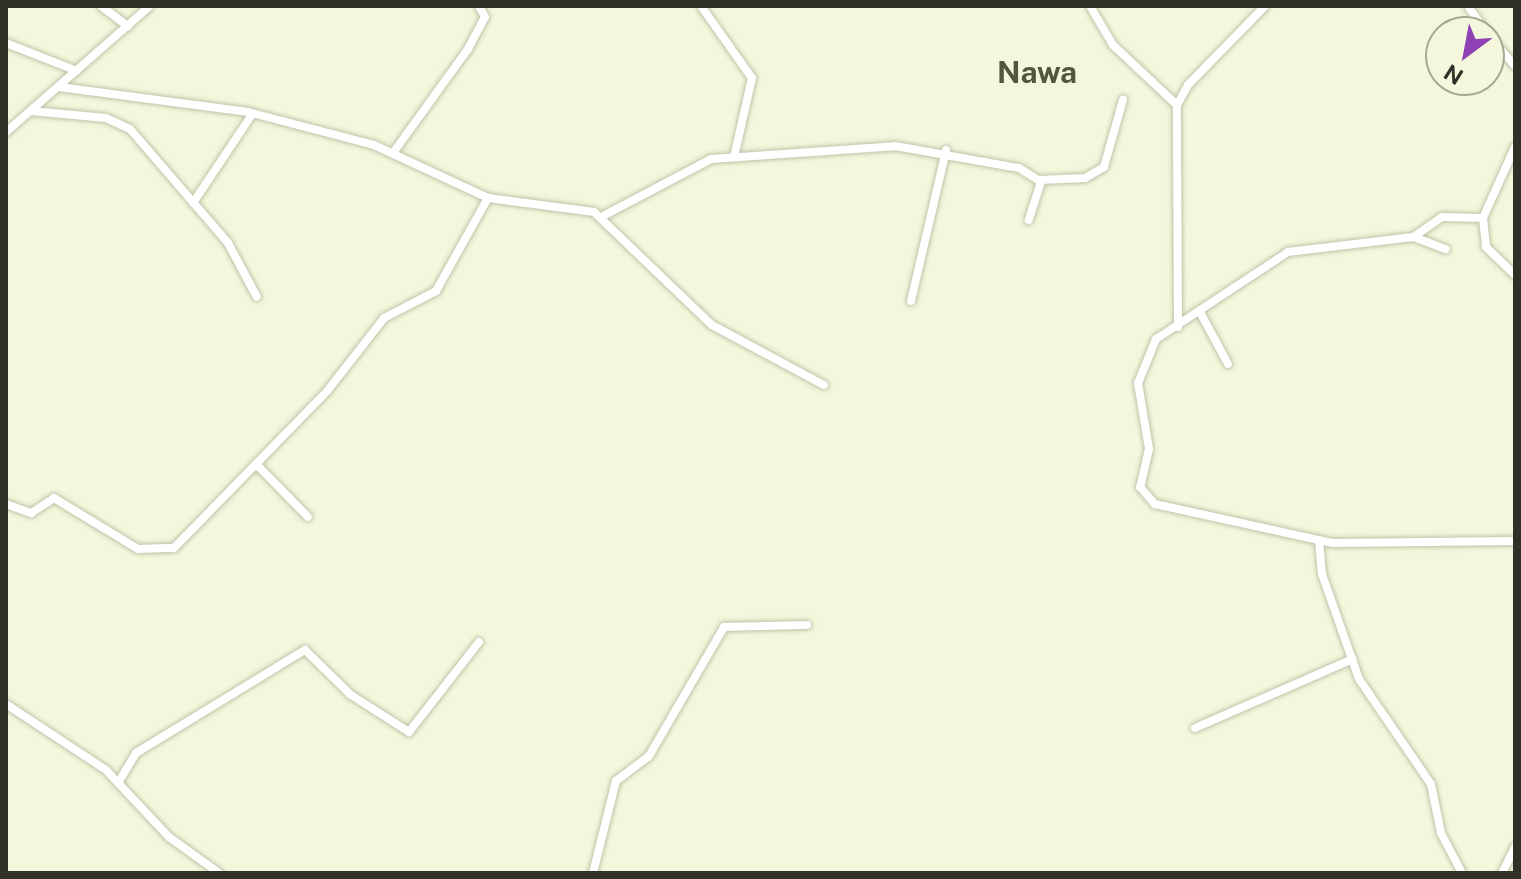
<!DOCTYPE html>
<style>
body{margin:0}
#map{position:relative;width:1521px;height:879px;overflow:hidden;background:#f4f7dc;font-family:"Public Sans",sans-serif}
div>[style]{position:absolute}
.roads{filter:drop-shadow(0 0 2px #c1c4aa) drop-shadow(0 0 2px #c1c4aa)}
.street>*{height:8px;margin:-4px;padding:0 4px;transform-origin:4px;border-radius:4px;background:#fff}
span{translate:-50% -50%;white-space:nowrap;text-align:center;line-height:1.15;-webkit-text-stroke:6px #f4f7dc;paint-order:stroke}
.quarter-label{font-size:30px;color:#53563f;font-weight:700}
.frame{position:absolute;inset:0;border:8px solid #303126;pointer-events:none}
.north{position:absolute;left:1425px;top:16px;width:80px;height:80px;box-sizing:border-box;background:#f4f7dc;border:2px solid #a6a893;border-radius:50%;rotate:212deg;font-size:22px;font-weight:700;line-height:32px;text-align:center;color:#303126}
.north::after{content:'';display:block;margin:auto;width:28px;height:36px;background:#8e41b2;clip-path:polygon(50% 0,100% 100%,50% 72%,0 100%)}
</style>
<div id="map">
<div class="roads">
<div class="street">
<i style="left:101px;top:6px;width:34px;rotate:37deg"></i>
<i style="left:701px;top:6px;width:88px;rotate:54.7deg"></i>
<i style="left:752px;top:78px;width:81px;rotate:102.8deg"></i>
<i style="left:1090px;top:6px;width:45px;rotate:59.5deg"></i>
<i style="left:1113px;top:45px;width:88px;rotate:43.2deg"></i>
<i style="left:1468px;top:6px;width:32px;rotate:55deg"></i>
<i style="left:1489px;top:36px;width:40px;rotate:49deg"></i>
<i style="left:6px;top:43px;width:76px;rotate:21.5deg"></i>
<i style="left:59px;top:87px;width:191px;rotate:7.5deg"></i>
<i style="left:248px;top:112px;width:130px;rotate:14.7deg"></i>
<i style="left:374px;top:145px;width:126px;rotate:24.9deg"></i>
<i style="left:488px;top:198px;width:107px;rotate:7.5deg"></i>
<i style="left:594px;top:212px;width:163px;rotate:43.8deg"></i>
<i style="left:712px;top:325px;width:127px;rotate:28.2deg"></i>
<i style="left:31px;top:111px;width:75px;rotate:5.3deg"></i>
<i style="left:106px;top:118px;width:26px;rotate:25deg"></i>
<i style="left:130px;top:129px;width:150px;rotate:49.3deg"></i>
<i style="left:228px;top:243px;width:61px;rotate:61.8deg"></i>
<i style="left:6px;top:132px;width:191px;rotate:-41.2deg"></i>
<i style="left:1515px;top:147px;width:78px;rotate:114.3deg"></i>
<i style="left:1483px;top:218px;width:29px;rotate:84deg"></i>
<i style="left:1486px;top:247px;width:40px;rotate:44deg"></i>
<i style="left:393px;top:153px;width:128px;rotate:-54.2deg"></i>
<i style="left:468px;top:49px;width:36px;rotate:-62deg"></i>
<i style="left:485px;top:17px;width:13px;rotate:-119deg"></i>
<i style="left:1039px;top:180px;width:46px;rotate:-2.5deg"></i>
<i style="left:1085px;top:178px;width:22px;rotate:-30deg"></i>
<i style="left:1104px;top:167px;width:70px;rotate:-74.2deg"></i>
<i style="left:193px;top:203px;width:108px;rotate:-56.3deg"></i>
<i style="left:603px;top:216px;width:122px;rotate:-27.8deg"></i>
<i style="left:711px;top:159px;width:184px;rotate:-4deg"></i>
<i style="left:895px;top:146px;width:126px;rotate:10.1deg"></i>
<i style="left:1019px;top:168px;width:26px;rotate:32deg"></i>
<i style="left:1041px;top:182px;width:40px;rotate:108deg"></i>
<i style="left:1483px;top:218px;width:41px;rotate:-178.6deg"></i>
<i style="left:1442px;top:217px;width:35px;rotate:145deg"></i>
<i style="left:1413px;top:237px;width:126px;rotate:173.2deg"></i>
<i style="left:1288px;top:252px;width:158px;rotate:146.6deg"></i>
<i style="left:1156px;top:339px;width:48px;rotate:112.2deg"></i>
<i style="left:1138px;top:383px;width:67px;rotate:80.5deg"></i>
<i style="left:1149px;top:449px;width:39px;rotate:103deg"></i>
<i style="left:1140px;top:487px;width:23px;rotate:49deg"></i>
<i style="left:1155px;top:504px;width:182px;rotate:12.4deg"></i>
<i style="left:1333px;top:543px;width:182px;rotate:-0.6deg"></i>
<i style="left:1414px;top:237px;width:34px;rotate:21deg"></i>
<i style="left:911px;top:301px;width:155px;rotate:-76.9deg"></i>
<i style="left:1200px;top:312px;width:59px;rotate:61.7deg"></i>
<i style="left:1178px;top:327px;width:222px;rotate:-90.3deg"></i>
<i style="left:1177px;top:105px;width:23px;rotate:-61deg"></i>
<i style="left:1188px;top:85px;width:110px;rotate:-45.7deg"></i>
<i style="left:256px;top:464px;width:74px;rotate:45.5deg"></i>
<i style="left:6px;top:504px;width:27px;rotate:20deg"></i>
<i style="left:31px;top:513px;width:27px;rotate:-33deg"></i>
<i style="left:54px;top:498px;width:98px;rotate:31.3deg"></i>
<i style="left:138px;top:549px;width:36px;rotate:-2deg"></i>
<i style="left:174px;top:548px;width:221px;rotate:-45.7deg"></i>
<i style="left:328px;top:390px;width:91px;rotate:-52.1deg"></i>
<i style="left:384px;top:318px;width:59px;rotate:-27.4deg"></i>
<i style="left:436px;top:291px;width:107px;rotate:-60.8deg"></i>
<i style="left:1319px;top:540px;width:34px;rotate:85deg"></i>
<i style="left:1322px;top:574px;width:111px;rotate:70.6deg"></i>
<i style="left:1359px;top:679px;width:127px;rotate:55.6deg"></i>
<i style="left:1431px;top:784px;width:50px;rotate:78.5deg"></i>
<i style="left:1441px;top:833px;width:45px;rotate:62.3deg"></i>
<i style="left:6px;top:704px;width:120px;rotate:33.4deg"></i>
<i style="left:106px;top:770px;width:92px;rotate:46.8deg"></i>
<i style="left:169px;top:837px;width:62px;rotate:35.8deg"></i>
<i style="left:1195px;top:728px;width:172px;rotate:-23.6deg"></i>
<i style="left:118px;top:783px;width:35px;rotate:-59deg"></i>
<i style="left:136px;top:753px;width:198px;rotate:-31.4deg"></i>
<i style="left:305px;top:650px;width:64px;rotate:44.4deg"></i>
<i style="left:351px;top:695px;width:69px;rotate:32.5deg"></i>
<i style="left:409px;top:732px;width:114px;rotate:-52.1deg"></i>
<i style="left:593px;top:873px;width:95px;rotate:-76deg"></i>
<i style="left:616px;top:781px;width:41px;rotate:-37.1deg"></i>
<i style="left:649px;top:756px;width:149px;rotate:-59.8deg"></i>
<i style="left:724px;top:627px;width:83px;rotate:-1.4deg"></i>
<i style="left:1502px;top:873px;width:29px;rotate:-63deg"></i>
</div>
</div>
<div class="quarter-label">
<span style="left:1037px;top:72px">Nawa</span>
</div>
<div class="frame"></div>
<div class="north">N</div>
</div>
